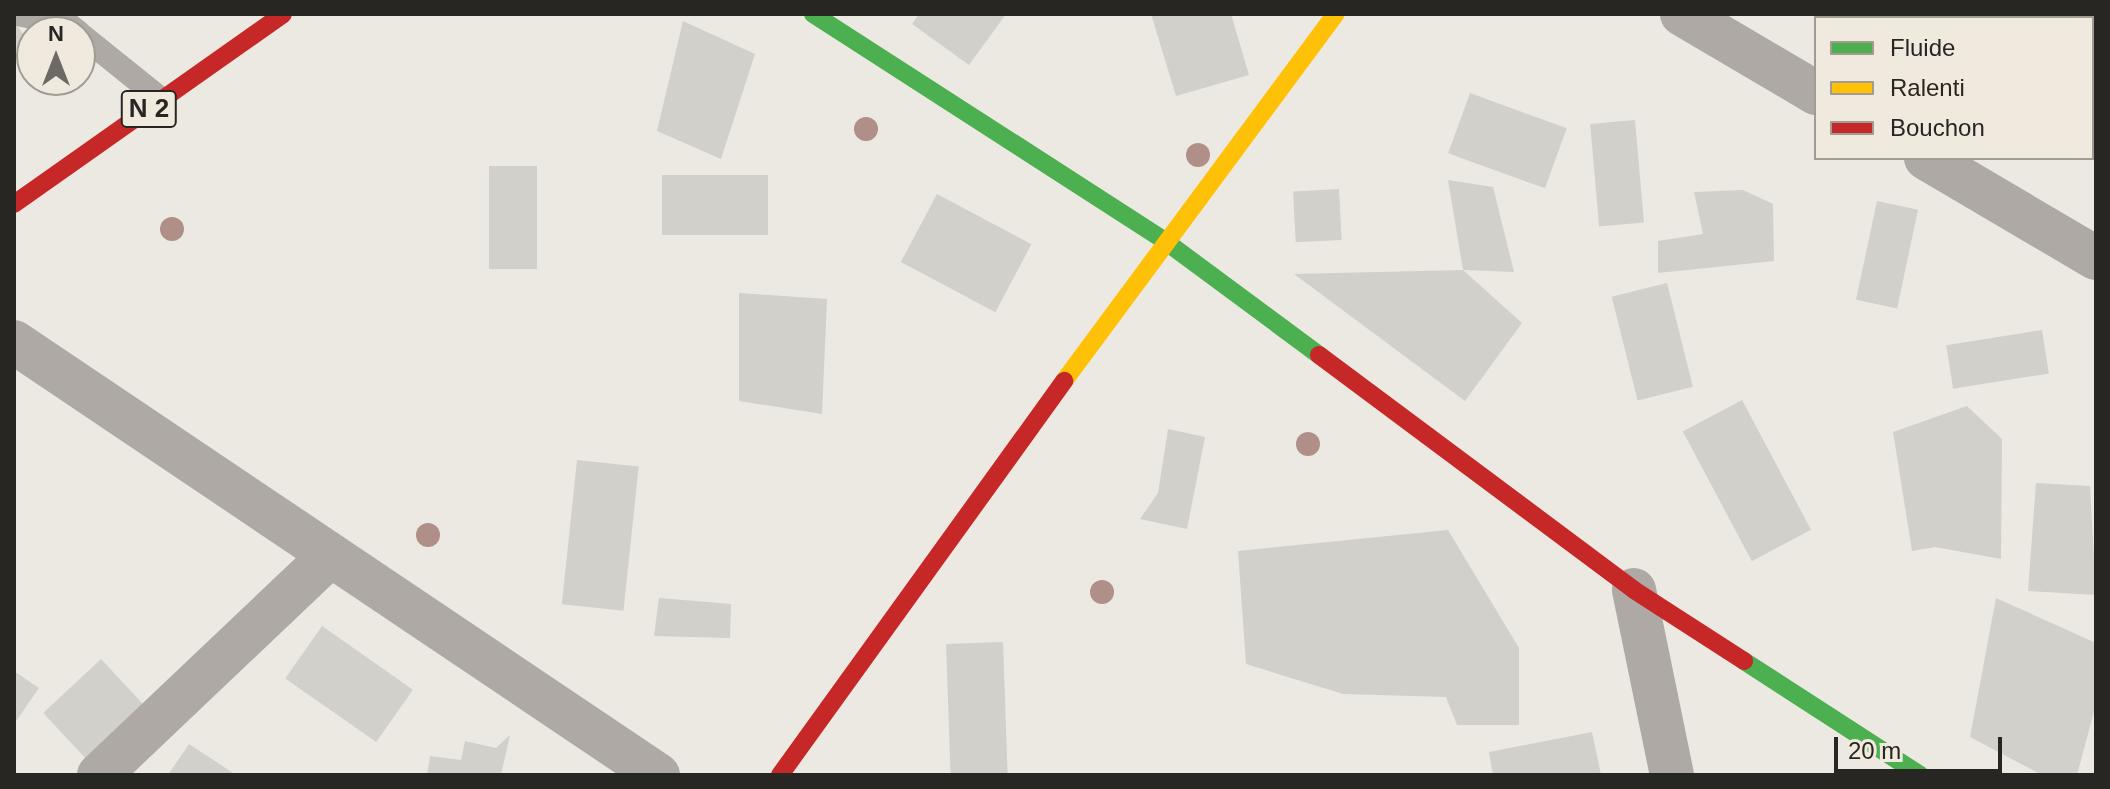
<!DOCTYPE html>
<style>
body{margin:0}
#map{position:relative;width:2110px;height:789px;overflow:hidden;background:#ece9e2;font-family:Arial,sans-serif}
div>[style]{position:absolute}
.building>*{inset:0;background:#d1d0cb;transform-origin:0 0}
.lane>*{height:24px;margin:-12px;padding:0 12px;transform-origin:12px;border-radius:12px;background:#aea9a5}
.street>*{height:44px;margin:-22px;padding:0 22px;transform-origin:22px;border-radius:22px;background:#aea9a5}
.fast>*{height:18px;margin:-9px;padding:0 9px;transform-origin:9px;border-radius:9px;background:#4caf50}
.slow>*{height:18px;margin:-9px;padding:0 9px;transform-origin:9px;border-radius:9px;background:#ffc107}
.jam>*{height:18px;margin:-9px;padding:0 9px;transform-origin:9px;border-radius:9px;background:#c62828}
.trees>*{width:24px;height:24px;margin:-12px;border-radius:50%;background:#b08f88}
span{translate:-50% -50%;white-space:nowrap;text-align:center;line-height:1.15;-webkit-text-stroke:8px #f0eade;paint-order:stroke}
.shield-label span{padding:2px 6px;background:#f0eade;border:2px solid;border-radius:6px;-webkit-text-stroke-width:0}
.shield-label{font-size:26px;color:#282622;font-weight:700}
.frame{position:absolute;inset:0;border:16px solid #282622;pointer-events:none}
.legend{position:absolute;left:1814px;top:16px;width:280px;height:144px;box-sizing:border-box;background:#f0eade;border:2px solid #a09c93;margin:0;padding:10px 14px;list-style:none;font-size:24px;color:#282622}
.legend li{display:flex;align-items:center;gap:16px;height:40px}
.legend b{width:40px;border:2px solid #a09c93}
.north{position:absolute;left:16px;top:16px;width:80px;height:80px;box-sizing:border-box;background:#f0eade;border:2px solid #a09c93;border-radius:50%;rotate:0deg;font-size:22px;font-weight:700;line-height:32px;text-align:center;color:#282622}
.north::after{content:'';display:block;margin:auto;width:28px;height:36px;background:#6d6a65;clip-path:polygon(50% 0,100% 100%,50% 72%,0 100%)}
.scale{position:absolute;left:1834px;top:737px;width:168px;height:36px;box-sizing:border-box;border:4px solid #282622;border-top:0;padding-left:10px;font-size:24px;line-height:28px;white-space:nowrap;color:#282622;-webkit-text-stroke:6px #f0eade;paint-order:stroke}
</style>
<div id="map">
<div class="building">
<i style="clip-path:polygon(919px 14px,1006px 14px,969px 65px,912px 24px)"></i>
<i style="clip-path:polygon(1151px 14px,1231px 14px,1249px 75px,1176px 96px)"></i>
<i style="left:1948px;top:14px;width:38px;height:4px"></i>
<i style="clip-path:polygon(2022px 14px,2096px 14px,2096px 33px,2092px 18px)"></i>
<i style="clip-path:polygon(14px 21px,28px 41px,14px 51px)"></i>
<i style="clip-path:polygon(683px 21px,755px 54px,721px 159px,657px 131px)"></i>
<i style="left:2096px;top:66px;width:32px;height:4px;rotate:90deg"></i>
<i style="left:1470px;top:93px;width:103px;height:64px;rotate:20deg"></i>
<i style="left:1635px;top:120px;width:103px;height:45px;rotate:85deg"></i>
<i style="left:489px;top:166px;width:48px;height:103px"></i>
<i style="left:662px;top:175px;width:106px;height:60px"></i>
<i style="clip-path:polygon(1448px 180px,1493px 187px,1514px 272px,1463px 270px)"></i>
<i style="left:1339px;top:189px;width:51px;height:46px;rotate:87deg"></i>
<i style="clip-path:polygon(1743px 190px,1773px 204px,1774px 261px,1658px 273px,1658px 241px,1703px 234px,1694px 192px)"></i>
<i style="left:937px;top:194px;width:107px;height:77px;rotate:28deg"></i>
<i style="left:1877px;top:201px;width:42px;height:101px;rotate:12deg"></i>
<i style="clip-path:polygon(1463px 270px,1522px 323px,1465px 401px,1294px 274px)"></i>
<i style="left:1667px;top:283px;width:107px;height:57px;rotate:76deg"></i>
<i style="clip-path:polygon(739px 293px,827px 299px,822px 414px,739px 401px)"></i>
<i style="left:2042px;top:330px;width:44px;height:97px;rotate:81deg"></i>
<i style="left:1742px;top:400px;width:147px;height:67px;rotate:62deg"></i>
<i style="clip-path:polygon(1967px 406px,2002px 439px,2001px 559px,1935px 547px,1912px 551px,1893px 432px)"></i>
<i style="clip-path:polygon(1168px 429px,1205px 437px,1187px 529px,1140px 519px,1158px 493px)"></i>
<i style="left:577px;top:460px;width:62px;height:145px;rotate:6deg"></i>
<i style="clip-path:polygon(2036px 483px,2090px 486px,2096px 595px,2028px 591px)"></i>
<i style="clip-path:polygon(1448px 530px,1519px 648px,1519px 725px,1457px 725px,1446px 697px,1343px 694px,1246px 664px,1238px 551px)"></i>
<i style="clip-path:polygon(659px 598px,731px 604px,730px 638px,654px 636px)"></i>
<i style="clip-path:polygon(1996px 598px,2096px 643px,2096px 704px,2077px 775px,2042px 775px,1970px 737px)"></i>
<i style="left:322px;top:626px;width:111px;height:64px;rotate:35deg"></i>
<i style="left:1003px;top:642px;width:133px;height:57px;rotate:88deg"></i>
<i style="left:101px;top:659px;width:73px;height:79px;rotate:47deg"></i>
<i style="clip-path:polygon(14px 671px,39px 688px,14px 724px)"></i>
<i style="clip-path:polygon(1592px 732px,1601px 775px,1493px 775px,1489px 752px)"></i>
<i style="clip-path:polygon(510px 735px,501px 775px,427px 775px,430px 756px,461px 760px,465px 741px,496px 748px)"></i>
<i style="clip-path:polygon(189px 744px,236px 775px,168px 775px)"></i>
</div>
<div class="lane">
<i style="left:17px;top:14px;width:52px;rotate:11.1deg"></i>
<i style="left:68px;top:24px;width:13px;rotate:39deg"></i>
<i style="left:80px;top:34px;width:105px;rotate:38.8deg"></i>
</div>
<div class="street">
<i style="left:1682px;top:14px;width:156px;rotate:30.5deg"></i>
<i style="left:1926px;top:158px;width:197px;rotate:30.5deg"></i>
<i style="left:14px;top:342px;width:776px;rotate:33.92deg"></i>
<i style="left:1634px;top:590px;width:189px;rotate:78.4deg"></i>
<i style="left:99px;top:775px;width:318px;rotate:-43.5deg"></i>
</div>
<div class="fast">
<i style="left:813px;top:14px;width:419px;rotate:32.8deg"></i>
<i style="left:1165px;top:241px;width:192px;rotate:36.5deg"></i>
<i style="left:1744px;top:661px;width:210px;rotate:32.9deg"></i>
</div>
<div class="slow">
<i style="left:1064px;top:381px;width:457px;rotate:-53.5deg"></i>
</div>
<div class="jam">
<i style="left:14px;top:204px;width:329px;rotate:-35.2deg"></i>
<i style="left:1319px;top:355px;width:393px;rotate:36.7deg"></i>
<i style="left:1634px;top:590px;width:131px;rotate:32.8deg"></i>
<i style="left:780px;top:775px;width:486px;rotate:-54.2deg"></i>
</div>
<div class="trees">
<i style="left:866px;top:129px"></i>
<i style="left:1198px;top:155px"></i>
<i style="left:172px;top:229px"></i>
<i style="left:1308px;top:444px"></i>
<i style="left:428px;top:535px"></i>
<i style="left:1102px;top:592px"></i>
</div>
<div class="shield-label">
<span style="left:149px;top:109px">N 2</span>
</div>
<div class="frame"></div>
<ul class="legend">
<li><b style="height:10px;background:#4caf50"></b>Fluide</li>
<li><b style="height:10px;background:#ffc107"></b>Ralenti</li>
<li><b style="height:10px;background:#c62828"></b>Bouchon</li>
</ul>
<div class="north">N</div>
<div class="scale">20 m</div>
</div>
